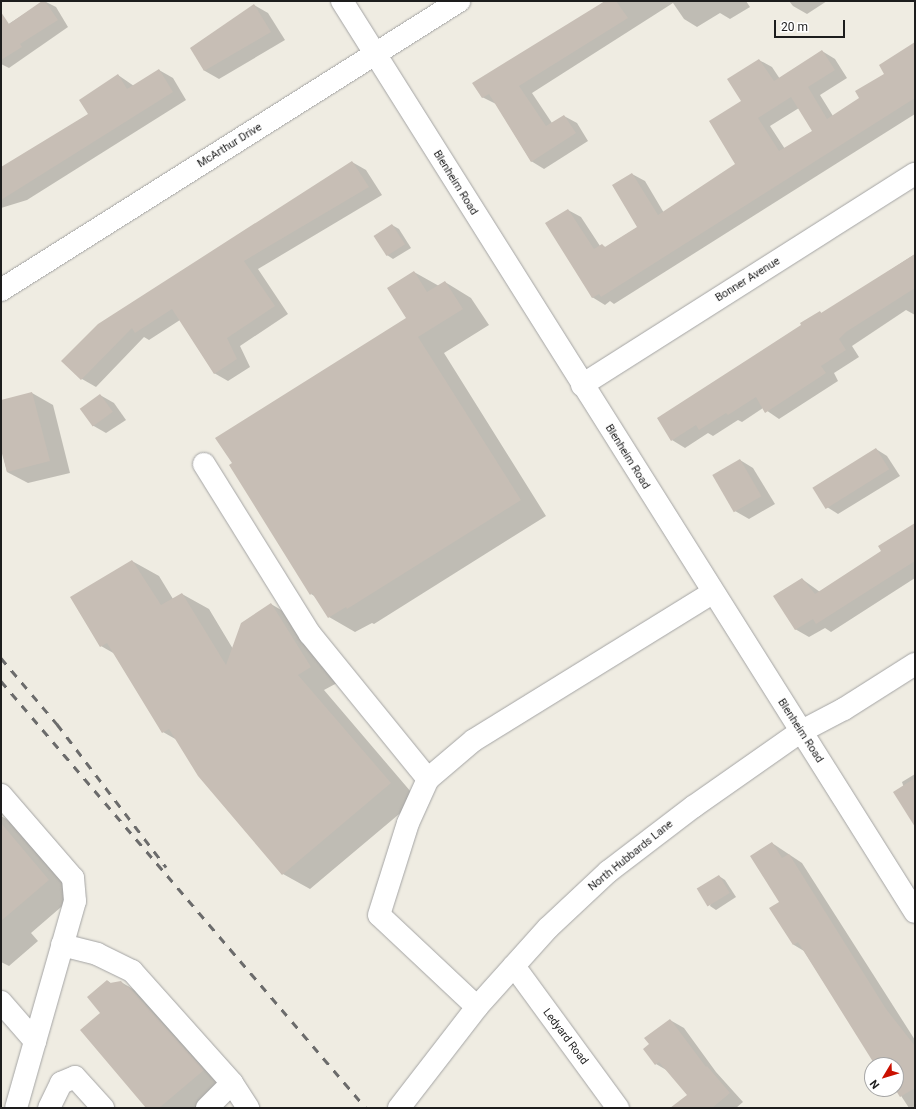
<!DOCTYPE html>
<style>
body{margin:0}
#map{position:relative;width:916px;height:1109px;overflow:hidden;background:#efece2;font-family:Roboto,sans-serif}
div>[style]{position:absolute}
.shadow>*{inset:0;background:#0003}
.building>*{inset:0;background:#c7beb5;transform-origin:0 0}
.roads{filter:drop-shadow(0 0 1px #a4a4a4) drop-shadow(0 0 1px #a4a4a4)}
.minor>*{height:22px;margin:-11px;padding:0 11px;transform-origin:11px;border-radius:11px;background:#fff}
.rail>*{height:3px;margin-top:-1.5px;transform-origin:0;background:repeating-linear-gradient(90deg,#6b6b6b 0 8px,transparent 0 16px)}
span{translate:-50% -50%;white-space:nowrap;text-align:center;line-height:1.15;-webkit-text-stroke:4px #fff;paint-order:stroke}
.street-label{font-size:11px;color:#1d1d1d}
.frame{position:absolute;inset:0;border:2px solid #1d1d1d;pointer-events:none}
.north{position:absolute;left:864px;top:1057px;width:40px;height:40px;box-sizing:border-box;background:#fff;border:1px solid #a5a5a5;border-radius:50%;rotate:232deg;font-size:11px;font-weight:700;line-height:16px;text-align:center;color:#1d1d1d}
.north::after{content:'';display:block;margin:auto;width:14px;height:18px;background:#ca1000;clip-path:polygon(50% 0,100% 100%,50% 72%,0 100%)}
.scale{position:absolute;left:774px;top:20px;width:71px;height:18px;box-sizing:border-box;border:2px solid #1d1d1d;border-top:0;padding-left:5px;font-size:12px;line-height:14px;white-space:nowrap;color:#1d1d1d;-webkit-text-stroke:3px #fff;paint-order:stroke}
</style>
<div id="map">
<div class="shadow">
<i style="clip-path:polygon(44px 1px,56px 7px,68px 27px,9px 68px,1px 64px,1px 29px)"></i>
<i style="clip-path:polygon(605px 1px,746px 1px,750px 7px,730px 19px,720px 13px,697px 27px,684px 19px,673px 3px,532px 93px,552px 123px,564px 116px,577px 123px,588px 141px,544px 169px,531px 161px,496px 104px,482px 97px)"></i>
<i style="clip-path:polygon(789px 1px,827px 1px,807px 14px,793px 6px)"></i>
<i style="clip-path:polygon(254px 5px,268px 13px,285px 40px,219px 79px,205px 71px,191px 48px)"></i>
<i style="clip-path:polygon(evenodd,915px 43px,915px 114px,614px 304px,610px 301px,605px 305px,592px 297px,568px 210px,581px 217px,600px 246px,606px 247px,638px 227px,632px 174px,645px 181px,664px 213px,737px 164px,742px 101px,759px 60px,772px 67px,780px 79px,822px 51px,835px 59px,847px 78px,820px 95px,833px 116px,860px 99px,915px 43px,799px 108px,813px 131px,785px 149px,770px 126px,799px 108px)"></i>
<i style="clip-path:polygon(159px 70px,173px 78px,186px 100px,27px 200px,1px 208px,1px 169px,89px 114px,118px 75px,134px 86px)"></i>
<i style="clip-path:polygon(352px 162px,366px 170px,382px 195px,258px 269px,288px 314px,240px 346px,250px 367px,228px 381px,214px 373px,180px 320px,149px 340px,144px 337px,96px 387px,82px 379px,63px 361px)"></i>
<i style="clip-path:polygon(392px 225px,399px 229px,411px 248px,393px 259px,387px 255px)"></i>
<i style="clip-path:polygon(915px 254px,915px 315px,906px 310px,852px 346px,859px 357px,834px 373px,838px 381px,779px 419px,763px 408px,742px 422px,738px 420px,713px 436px,708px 433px,685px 448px,672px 440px,820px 312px,823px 314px)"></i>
<i style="clip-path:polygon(414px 272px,439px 286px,445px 282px,471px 298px,489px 325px,444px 353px,546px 516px,374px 624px,372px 623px,355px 632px,329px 617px,316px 597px,311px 594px,407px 319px)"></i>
<i style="clip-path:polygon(32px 393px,53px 405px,70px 473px,28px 483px,7px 472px,1px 446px,1px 401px)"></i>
<i style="clip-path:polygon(100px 395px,114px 403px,126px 420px,106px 433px,92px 425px)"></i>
<i style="clip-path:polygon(876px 449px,887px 456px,900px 476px,838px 514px,827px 507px)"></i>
<i style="clip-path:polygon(740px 460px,753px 468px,775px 504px,749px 519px,735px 511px)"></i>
<i style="clip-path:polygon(915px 524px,915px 578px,831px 632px,825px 628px,809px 637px,795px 629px,802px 579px,820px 592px,882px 552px)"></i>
<i style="clip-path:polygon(132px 561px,159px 576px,173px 599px,182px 594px,209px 609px,233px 649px,271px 604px,298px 620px,337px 683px,324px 690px,417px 799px,310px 889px,283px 874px,177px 740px,163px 732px,115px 654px,101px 646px)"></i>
<i style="clip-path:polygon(915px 774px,915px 821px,902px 782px)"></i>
<i style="clip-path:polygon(1px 816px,15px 824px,75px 895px,31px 933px,38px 941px,9px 966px,1px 962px)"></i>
<i style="clip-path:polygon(772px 843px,802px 863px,915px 1040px,915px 1108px,909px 1108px,896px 1088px,896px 1065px,877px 1065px,804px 951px,794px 945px,780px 902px)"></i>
<i style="clip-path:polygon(719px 876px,725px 880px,736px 897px,716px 910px,710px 906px)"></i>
<i style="clip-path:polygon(108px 981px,112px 984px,121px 982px,148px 998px,230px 1086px,204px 1108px,147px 1108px,102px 1013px)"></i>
<i style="clip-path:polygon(670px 1020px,684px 1028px,716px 1072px,743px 1102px,736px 1108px,699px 1108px,668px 1071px,656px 1064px)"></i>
</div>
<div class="building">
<i style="clip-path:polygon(42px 1px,45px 1px,58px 20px,20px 44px,22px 47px,1px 60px,1px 12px,9px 24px)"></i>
<i style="clip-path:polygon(605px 1px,616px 1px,628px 18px,519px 86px,546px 126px,564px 115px,576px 133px,531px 162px,489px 94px,482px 98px,472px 83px)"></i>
<i style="clip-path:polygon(254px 4px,271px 32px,204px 71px,190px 48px)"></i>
<i style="clip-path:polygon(evenodd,915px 42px,915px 98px,601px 297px,599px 294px,592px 298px,545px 223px,568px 209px,594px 249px,602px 244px,605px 247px,637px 227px,612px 185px,632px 173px,658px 215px,735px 164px,709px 121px,741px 101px,727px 79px,759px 59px,774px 81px,822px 50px,835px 70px,808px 87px,827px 119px,859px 98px,855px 91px,884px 74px,879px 65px,915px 42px,791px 97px,812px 131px,779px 151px,758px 118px,791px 97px)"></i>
<i style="clip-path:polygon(159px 69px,173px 92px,1px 200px,1px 167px,88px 114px,79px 100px,118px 74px,127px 89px)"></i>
<i style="clip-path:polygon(352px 161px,369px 187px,244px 261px,275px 306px,227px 338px,237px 359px,214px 374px,172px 309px,135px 333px,132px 328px,81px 380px,61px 361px,98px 324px)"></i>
<i style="left:392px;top:224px;width:24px;height:22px;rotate:57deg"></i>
<i style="clip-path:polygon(915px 254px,915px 288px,846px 332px,839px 339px,846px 350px,821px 366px,826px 373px,765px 413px,756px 397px,728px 415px,726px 413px,699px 430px,696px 425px,671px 441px,657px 418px,801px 325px,800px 323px,820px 311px,821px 313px)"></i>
<i style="clip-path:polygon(414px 271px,427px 292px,445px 281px,463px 309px,418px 337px,521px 500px,347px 609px,346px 607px,328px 618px,312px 593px,310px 595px,229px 465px,232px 463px,215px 438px,406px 318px,387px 288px)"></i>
<i style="clip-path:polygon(32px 392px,50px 461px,7px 472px,1px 450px,1px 400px)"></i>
<i style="left:100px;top:394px;width:22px;height:25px;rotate:54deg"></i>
<i style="left:876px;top:448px;width:25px;height:75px;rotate:58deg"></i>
<i style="left:740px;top:459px;width:43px;height:32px;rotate:60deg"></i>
<i style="clip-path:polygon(915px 523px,915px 561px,816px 624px,813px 619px,795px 630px,773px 596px,802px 578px,815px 594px,881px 551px,878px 546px)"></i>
<i style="clip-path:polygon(132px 560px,161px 605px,182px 593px,226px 665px,241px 623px,271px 603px,311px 667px,298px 675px,391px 783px,282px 875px,198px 776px,169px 729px,162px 733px,107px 643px,100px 647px,70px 597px)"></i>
<i style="clip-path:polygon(915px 778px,915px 827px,893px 792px)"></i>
<i style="clip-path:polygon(1px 823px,49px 880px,1px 921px)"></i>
<i style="clip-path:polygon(772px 842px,782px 858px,789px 854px,886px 1009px,915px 1046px,915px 1088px,900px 1097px,895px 1089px,896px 1065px,875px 1065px,798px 942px,793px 945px,769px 908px,779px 902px,750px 856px)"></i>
<i style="left:719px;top:875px;width:21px;height:26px;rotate:59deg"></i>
<i style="clip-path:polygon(107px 980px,110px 983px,121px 981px,126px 987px,128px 986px,204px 1070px,159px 1108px,146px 1108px,80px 1030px,100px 1013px,87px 997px)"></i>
<i style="clip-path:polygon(670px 1019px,706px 1067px,707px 1066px,730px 1093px,712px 1108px,670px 1108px,687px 1095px,659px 1062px,655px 1065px,643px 1049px,649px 1044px,644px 1038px)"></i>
</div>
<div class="roads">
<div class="minor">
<i style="left:342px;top:1px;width:1076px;rotate:57.83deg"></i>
<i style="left:1px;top:290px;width:542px;rotate:-32.25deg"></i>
<i style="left:582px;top:385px;width:394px;rotate:-32.4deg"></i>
<i style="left:204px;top:464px;width:200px;rotate:58.1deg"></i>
<i style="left:310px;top:634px;width:187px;rotate:50.9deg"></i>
<i style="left:1px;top:795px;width:110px;rotate:49.1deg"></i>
<i style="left:73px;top:878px;width:23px;rotate:85deg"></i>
<i style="left:75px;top:901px;width:215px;rotate:105.9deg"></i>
<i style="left:62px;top:945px;width:36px;rotate:14deg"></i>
<i style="left:97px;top:954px;width:39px;rotate:26deg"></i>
<i style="left:132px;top:971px;width:150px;rotate:48.2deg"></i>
<i style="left:232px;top:1083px;width:30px;rotate:57deg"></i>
<i style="left:514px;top:966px;width:176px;rotate:53.8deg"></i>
<i style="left:1px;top:1002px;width:52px;rotate:48.9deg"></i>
<i style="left:477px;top:1007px;width:134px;rotate:-136.8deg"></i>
<i style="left:379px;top:915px;width:96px;rotate:-72.5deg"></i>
<i style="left:408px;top:823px;width:48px;rotate:-65.6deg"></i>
<i style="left:428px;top:779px;width:60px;rotate:-40.3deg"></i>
<i style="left:474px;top:740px;width:280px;rotate:-31.7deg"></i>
<i style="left:49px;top:1108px;width:28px;rotate:-64deg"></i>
<i style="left:61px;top:1083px;width:15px;rotate:-23deg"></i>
<i style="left:75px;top:1077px;width:42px;rotate:47.9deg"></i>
<i style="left:207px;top:1108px;width:35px;rotate:-45deg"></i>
<i style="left:399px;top:1108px;width:128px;rotate:-52.3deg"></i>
<i style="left:477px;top:1007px;width:106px;rotate:-48.1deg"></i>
<i style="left:548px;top:928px;width:83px;rotate:-43.1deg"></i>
<i style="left:609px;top:871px;width:106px;rotate:-37.3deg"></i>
<i style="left:693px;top:807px;width:131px;rotate:-35deg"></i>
<i style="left:800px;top:732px;width:50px;rotate:-27.6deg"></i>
<i style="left:844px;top:709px;width:84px;rotate:-32.4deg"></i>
</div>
</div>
<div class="rail">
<i style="left:1px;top:658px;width:87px;rotate:49.7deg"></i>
<i style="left:57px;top:724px;width:180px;rotate:52.7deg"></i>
<i style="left:1px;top:681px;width:562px;rotate:49.48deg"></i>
</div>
<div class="street-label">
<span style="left:230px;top:146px;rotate:-32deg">McArthur Drive</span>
<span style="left:455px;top:183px;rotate:58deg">Blenheim Road</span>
<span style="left:748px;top:280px;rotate:-32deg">Bonner Avenue</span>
<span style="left:627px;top:457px;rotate:58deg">Blenheim Road</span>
<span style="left:800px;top:731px;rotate:57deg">Blenheim Road</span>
<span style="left:631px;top:856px;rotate:-39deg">North Hubbards Lane</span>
<span style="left:565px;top:1037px;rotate:53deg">Ledyard Road</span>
</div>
<div class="frame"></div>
<div class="north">N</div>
<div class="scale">20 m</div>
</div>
